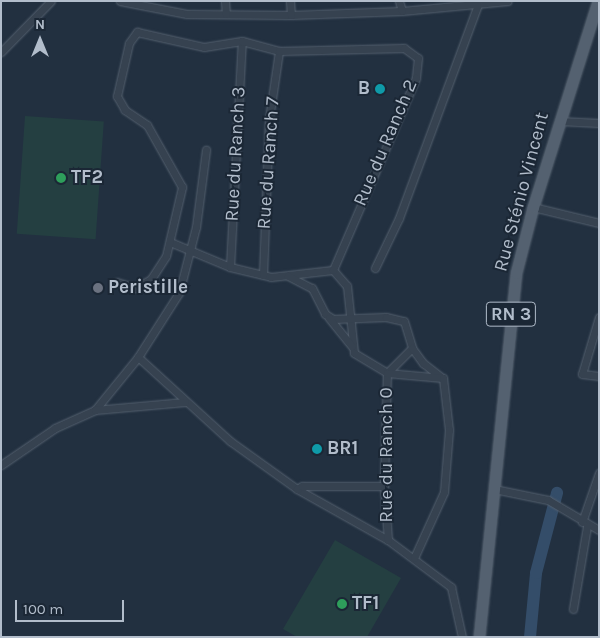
<!DOCTYPE html>
<meta charset="utf-8">
<style>
body{margin:0}
#map{position:relative;width:600px;height:638px;overflow:hidden;background:#223040;font-family:Karla,sans-serif}
div>[style]{position:absolute}
.green>*{inset:0;background:#243f41;transform-origin:0 0}
.river>*{height:12px;margin:-6px;padding:0 6px;transform-origin:6px;border-radius:6px;background:#344d69}
.roads{filter:drop-shadow(0 0 1px #54606e) drop-shadow(0 0 1px #54606e)}
.street>*{height:7px;margin:-3.5px;padding:0 3.5px;transform-origin:3.5px;border-radius:3.5px;background:#364250}
.primary>*{height:11px;margin:-5.5px;padding:0 5.5px;transform-origin:5.5px;border-radius:5.5px;background:#546170}
.dots>*{width:14px;height:14px;translate:-50% -50%;box-sizing:border-box;border:2px solid #1b2735;border-radius:50%}
span{translate:-50% -50%;white-space:nowrap;text-align:center;line-height:1.15;-webkit-text-stroke:4px #1b2735;paint-order:stroke}
.shield-label span{padding:1px 4px;background:#1b2735;border:1px solid;border-radius:4px;-webkit-text-stroke-width:0}
.shield-label{font-size:18px;color:#b2bdcb;font-weight:700}
.poi-label{font-size:19px;color:#b2bdcb;font-weight:700}
.right{translate:-100% -50%;text-align:right}
.left{translate:0 -50%;text-align:left}
.street-label{font-size:19px;color:#b2bdcb}
.frame{position:absolute;inset:0;border:2px solid #b2bdcb;pointer-events:none}
.north{position:absolute;left:15px;top:15px;width:50px;height:50px;-webkit-text-stroke:4px #1b2735;paint-order:stroke;rotate:0deg;font-size:14px;font-weight:700;line-height:20px;text-align:center;color:#b2bdcb}
.north::after{content:'';display:block;margin:auto;width:18px;height:22px;background:#b2bdcb;clip-path:polygon(50% 0,100% 100%,50% 72%,0 100%)}
.scale{position:absolute;left:15px;top:600px;width:109px;height:22px;box-sizing:border-box;border:2px solid #b2bdcb;border-top:0;padding-left:6px;font-size:15px;line-height:18px;white-space:nowrap;color:#b2bdcb;-webkit-text-stroke:4px #1b2735;paint-order:stroke}
</style>
<div id="map">
<div class="green">
<i style="left:25px;top:116px;width:79px;height:118px;rotate:4deg"></i>
<i style="clip-path:polygon(335px 540px,401px 578px,367px 637px,297px 637px,283px 629px)"></i>
</div>
<div class="river">
<i style="left:530px;top:637px;width:64px;rotate:-84.6deg"></i>
<i style="left:536px;top:573px;width:83px;rotate:-75.3deg"></i>
</div>
<div class="roads">
<div class="street">
<i style="left:120px;top:1px;width:68px;rotate:11deg"></i>
<i style="left:187px;top:14px;width:104px;rotate:0.6deg"></i>
<i style="left:291px;top:15px;width:111px;rotate:-2.1deg"></i>
<i style="left:402px;top:11px;width:106px;rotate:-5.4deg"></i>
<i style="left:225px;top:1px;width:13px;rotate:86deg"></i>
<i style="left:290px;top:1px;width:14px;rotate:86deg"></i>
<i style="left:399px;top:1px;width:10px;rotate:73deg"></i>
<i style="left:1px;top:52px;width:71px;rotate:-45.6deg"></i>
<i style="left:559px;top:121px;width:40px;rotate:2.9deg"></i>
<i style="left:533px;top:207px;width:68px;rotate:13.6deg"></i>
<i style="left:170px;top:242px;width:65px;rotate:22.6deg"></i>
<i style="left:230px;top:267px;width:42px;rotate:13.7deg"></i>
<i style="left:271px;top:277px;width:62px;rotate:-6.4deg"></i>
<i style="left:333px;top:270px;width:21px;rotate:49deg"></i>
<i style="left:347px;top:286px;width:67px;rotate:84deg"></i>
<i style="left:354px;top:353px;width:39px;rotate:31deg"></i>
<i style="left:387px;top:373px;width:35px;rotate:-45deg"></i>
<i style="left:230px;top:267px;width:226px;rotate:-87deg"></i>
<i style="left:375px;top:268px;width:55px;rotate:-64.4deg"></i>
<i style="left:399px;top:218px;width:230px;rotate:-69.7deg"></i>
<i style="left:263px;top:275px;width:156px;rotate:-87.8deg"></i>
<i style="left:269px;top:119px;width:69px;rotate:-81.6deg"></i>
<i style="left:288px;top:276px;width:27px;rotate:27deg"></i>
<i style="left:312px;top:288px;width:29px;rotate:63deg"></i>
<i style="left:325px;top:314px;width:9px;rotate:32deg"></i>
<i style="left:333px;top:319px;width:53px;rotate:-2.2deg"></i>
<i style="left:386px;top:317px;width:18px;rotate:13deg"></i>
<i style="left:404px;top:321px;width:28px;rotate:73deg"></i>
<i style="left:412px;top:348px;width:19px;rotate:54deg"></i>
<i style="left:423px;top:363px;width:24px;rotate:38deg"></i>
<i style="left:117px;top:282px;width:19px;rotate:18deg"></i>
<i style="left:135px;top:288px;width:18px;rotate:-29deg"></i>
<i style="left:151px;top:279px;width:27px;rotate:-57deg"></i>
<i style="left:166px;top:256px;width:71px;rotate:-76.9deg"></i>
<i style="left:182px;top:187px;width:71px;rotate:-119.4deg"></i>
<i style="left:147px;top:125px;width:27px;rotate:-146deg"></i>
<i style="left:125px;top:110px;width:16px;rotate:-120deg"></i>
<i style="left:117px;top:96px;width:54px;rotate:-77.2deg"></i>
<i style="left:129px;top:43px;width:14px;rotate:-54deg"></i>
<i style="left:137px;top:32px;width:69px;rotate:12.6deg"></i>
<i style="left:204px;top:47px;width:38px;rotate:-9deg"></i>
<i style="left:242px;top:41px;width:38px;rotate:15deg"></i>
<i style="left:279px;top:51px;width:125px;rotate:-1.4deg"></i>
<i style="left:404px;top:48px;width:17px;rotate:36deg"></i>
<i style="left:418px;top:58px;width:20px;rotate:96deg"></i>
<i style="left:416px;top:78px;width:209px;rotate:113.4deg"></i>
<i style="left:599px;top:317px;width:59px;rotate:106.6deg"></i>
<i style="left:582px;top:374px;width:17px;rotate:7deg"></i>
<i style="left:329px;top:318px;width:36px;rotate:51deg"></i>
<i style="left:138px;top:357px;width:125px;rotate:42.4deg"></i>
<i style="left:230px;top:441px;width:82px;rotate:35.6deg"></i>
<i style="left:297px;top:489px;width:104px;rotate:29.3deg"></i>
<i style="left:388px;top:540px;width:79px;rotate:36.7deg"></i>
<i style="left:451px;top:587px;width:51px;rotate:77.6deg"></i>
<i style="left:95px;top:410px;width:68px;rotate:-50.9deg"></i>
<i style="left:138px;top:357px;width:76px;rotate:-57.4deg"></i>
<i style="left:179px;top:293px;width:68px;rotate:-75.6deg"></i>
<i style="left:196px;top:227px;width:78px;rotate:-82.6deg"></i>
<i style="left:1px;top:465px;width:65px;rotate:-34.4deg"></i>
<i style="left:55px;top:428px;width:44px;rotate:-24.2deg"></i>
<i style="left:95px;top:410px;width:90px;rotate:-5.1deg"></i>
<i style="left:297px;top:489px;width:6px;rotate:-31deg"></i>
<i style="left:302px;top:486px;width:82px"></i>
<i style="left:494px;top:489px;width:55px;rotate:11.5deg"></i>
<i style="left:548px;top:500px;width:59px;rotate:30.5deg"></i>
<i style="left:582px;top:522px;width:52px;rotate:-70.9deg"></i>
<i style="left:388px;top:540px;width:54px;rotate:-94.2deg"></i>
<i style="left:384px;top:486px;width:113px;rotate:-88.5deg"></i>
<i style="left:387px;top:373px;width:56px;rotate:5.1deg"></i>
<i style="left:443px;top:378px;width:52px;rotate:83.4deg"></i>
<i style="left:449px;top:430px;width:62px;rotate:94.6deg"></i>
<i style="left:444px;top:492px;width:72px;rotate:114.4deg"></i>
<i style="left:573px;top:609px;width:84px;rotate:-80.4deg"></i>
</div>
<div class="primary">
<i style="left:479px;top:637px;width:366px;rotate:-84.2deg"></i>
<i style="left:516px;top:273px;width:68px;rotate:-75.6deg"></i>
<i style="left:533px;top:207px;width:216px;rotate:-72.5deg"></i>
</div>
</div>
<div class="dots">
<i style="left:380px;top:89px;background:#0f9aa8"></i>
<i style="left:61px;top:178px;background:#2e9e5b"></i>
<i style="left:98px;top:288px;background:#6b7280"></i>
<i style="left:317px;top:449px;background:#0f9aa8"></i>
<i style="left:342px;top:604px;background:#2e9e5b"></i>
</div>
<div class="shield-label">
<span style="left:511px;top:314px">RN 3</span>
</div>
<div class="poi-label">
<span class="right" style="left:370px;top:89px">B</span>
<span class="left" style="left:71px;top:178px">TF2</span>
<span class="left" style="left:108px;top:288px">Peristille</span>
<span class="left" style="left:327px;top:449px">BR1</span>
<span class="left" style="left:352px;top:604px">TF1</span>
</div>
<div class="street-label">
<span style="left:386px;top:143px;rotate:-67deg">Rue du Ranch 2</span>
<span style="left:236px;top:154px;rotate:-87deg">Rue du Ranch 3</span>
<span style="left:269px;top:163px;rotate:-86deg">Rue du Ranch 7</span>
<span style="left:522px;top:192px;rotate:-75deg">Rue Sténio Vincent</span>
<span style="left:387px;top:455px;rotate:-90deg">Rue du Ranch 0</span>
</div>
<div class="frame"></div>
<div class="north">N</div>
<div class="scale">100 m</div>
</div>
